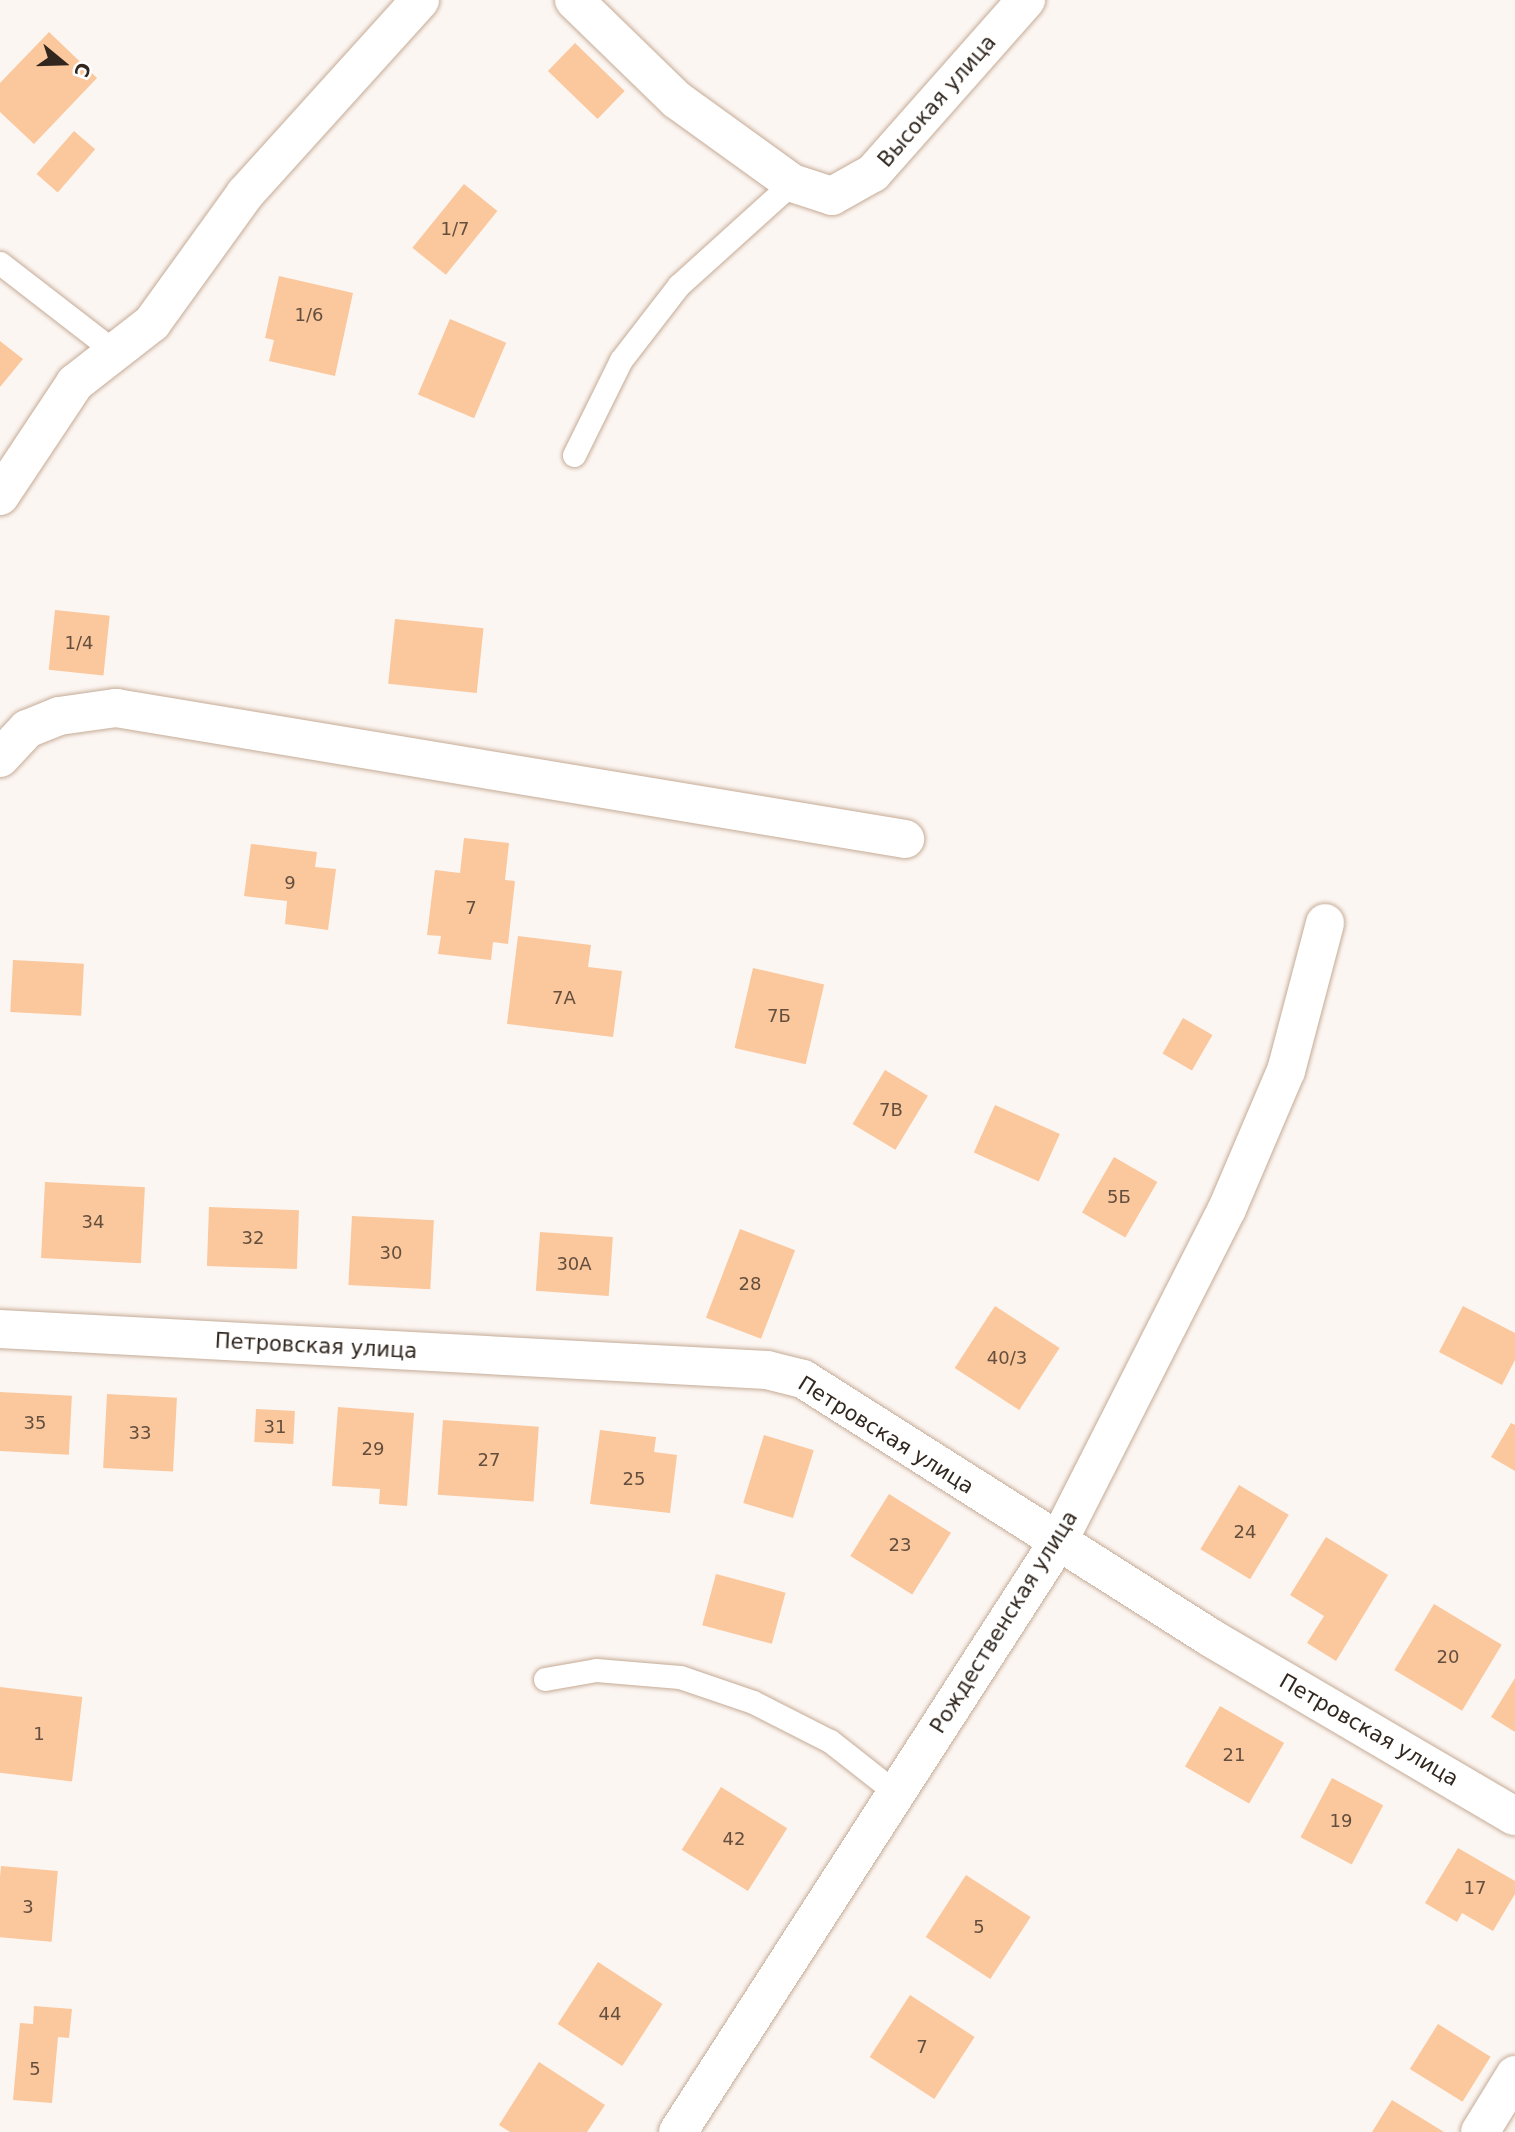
<!DOCTYPE html>
<meta charset="utf-8">
<style>
body{margin:0}
#map{position:relative;width:1515px;height:2132px;overflow:hidden;background:#fcf6f2;font-family:"DejaVu Sans",sans-serif}
div>[style]{position:absolute}
.building>*{inset:0;background:#fbc79c;transform-origin:0 0}
.roads{filter:drop-shadow(0 0 2px #c5ab96) drop-shadow(0 0 2px #c5ab96)}
.lane>*{height:23px;margin:-11.5px;padding:0 11.5px;transform-origin:11.5px;border-radius:11.5px;background:#fff}
.street>*{height:38px;margin:-19px;padding:0 19px;transform-origin:19px;border-radius:19px;background:#fff}
span{translate:-50% -50%;white-space:nowrap;text-align:center;line-height:1.15;-webkit-text-stroke:6px #fff;paint-order:stroke}
.number-label{font-size:18px;color:#644f3e}
.number-label span{-webkit-text-stroke-width:0}
.street-label{font-size:21px;color:#31271f}
.north{position:absolute;left:28px;top:28px;width:70px;height:70px;-webkit-text-stroke:5px #fff;paint-order:stroke;rotate:109deg;font-size:19px;font-weight:700;line-height:28px;text-align:center;color:#31271f}
.north::after{content:'';display:block;margin:auto;width:24px;height:32px;background:#31271f;clip-path:polygon(50% 0,100% 100%,50% 72%,0 100%)}
</style>
<div id="map">
<div class="building">
<i style="clip-path:polygon(49px 32px,97px 78px,34px 144px,0 112px,0 83px)"></i>
<i style="left:575px;top:43px;width:69px;height:39px;rotate:44deg"></i>
<i style="left:74px;top:131px;width:28px;height:57px;rotate:41deg"></i>
<i style="left:464px;top:184px;width:43px;height:82px;rotate:39deg"></i>
<i style="clip-path:polygon(279px 276px,353px 293px,335px 376px,269px 361px,274px 340px,265px 338px)"></i>
<i style="left:450px;top:319px;width:61px;height:82px;rotate:23deg"></i>
<i style="clip-path:polygon(0 341px,23px 359px,0 387px)"></i>
<i style="left:55px;top:610px;width:55px;height:60px;rotate:6deg"></i>
<i style="left:395px;top:619px;width:89px;height:65px;rotate:6deg"></i>
<i style="clip-path:polygon(464px 838px,509px 843px,505px 880px,515px 881px,508px 944px,493px 942px,491px 960px,438px 954px,441px 936px,427px 935px,435px 870px,460px 873px)"></i>
<i style="clip-path:polygon(251px 844px,317px 852px,315px 867px,336px 869px,328px 930px,285px 924px,287px 901px,244px 896px)"></i>
<i style="clip-path:polygon(518px 936px,591px 945px,588px 967px,622px 971px,613px 1037px,507px 1024px)"></i>
<i style="left:13px;top:960px;width:71px;height:52px;rotate:3deg"></i>
<i style="left:753px;top:968px;width:73px;height:82px;rotate:13deg"></i>
<i style="left:1183px;top:1018px;width:34px;height:41px;rotate:30deg"></i>
<i style="left:885px;top:1070px;width:50px;height:63px;rotate:31deg"></i>
<i style="left:995px;top:1105px;width:71px;height:52px;rotate:24deg"></i>
<i style="left:1114px;top:1157px;width:50px;height:64px;rotate:30deg"></i>
<i style="left:45px;top:1182px;width:100px;height:76px;rotate:3deg"></i>
<i style="left:209px;top:1207px;width:90px;height:59px;rotate:2deg"></i>
<i style="left:352px;top:1216px;width:82px;height:69px;rotate:3deg"></i>
<i style="left:740px;top:1229px;width:59px;height:95px;rotate:21deg"></i>
<i style="left:540px;top:1232px;width:73px;height:59px;rotate:4deg"></i>
<i style="left:995px;top:1306px;width:77px;height:74px;rotate:33deg"></i>
<i style="clip-path:polygon(1463px 1306px,1515px 1333px,1515px 1360px,1502px 1385px,1439px 1352px)"></i>
<i style="left:0;top:1392px;width:72px;height:59px;rotate:3deg"></i>
<i style="left:107px;top:1394px;width:70px;height:74px;rotate:3deg"></i>
<i style="clip-path:polygon(338px 1407px,414px 1413px,407px 1506px,379px 1504px,380px 1489px,332px 1486px)"></i>
<i style="left:256px;top:1409px;width:39px;height:33px;rotate:3deg"></i>
<i style="left:443px;top:1420px;width:96px;height:75px;rotate:4deg"></i>
<i style="clip-path:polygon(1511px 1423px,1515px 1425px,1515px 1471px,1491px 1457px)"></i>
<i style="clip-path:polygon(600px 1430px,656px 1437px,654px 1452px,677px 1455px,670px 1513px,590px 1504px)"></i>
<i style="left:764px;top:1435px;width:52px;height:71px;rotate:17deg"></i>
<i style="left:1239px;top:1485px;width:58px;height:75px;rotate:31deg"></i>
<i style="left:889px;top:1494px;width:73px;height:73px;rotate:32deg"></i>
<i style="clip-path:polygon(1326px 1537px,1388px 1575px,1336px 1661px,1307px 1643px,1324px 1616px,1290px 1595px)"></i>
<i style="left:716px;top:1574px;width:72px;height:53px;rotate:15deg"></i>
<i style="left:1434px;top:1604px;width:79px;height:77px;rotate:31deg"></i>
<i style="clip-path:polygon(1515px 1678px,1515px 1732px,1491px 1717px)"></i>
<i style="left:0;top:1687px;width:83px;height:85px;rotate:7deg"></i>
<i style="left:1220px;top:1706px;width:74px;height:70px;rotate:30deg"></i>
<i style="left:1332px;top:1778px;width:58px;height:67px;rotate:28deg"></i>
<i style="left:721px;top:1787px;width:78px;height:74px;rotate:32deg"></i>
<i style="clip-path:polygon(1458px 1848px,1515px 1881px,1515px 1894px,1493px 1931px,1462px 1913px,1457px 1922px,1425px 1903px)"></i>
<i style="left:1px;top:1866px;width:57px;height:71px;rotate:5deg"></i>
<i style="left:966px;top:1875px;width:77px;height:74px;rotate:33deg"></i>
<i style="left:598px;top:1962px;width:77px;height:74px;rotate:33deg"></i>
<i style="left:910px;top:1995px;width:77px;height:74px;rotate:33deg"></i>
<i style="clip-path:polygon(34px 2006px,72px 2009px,69px 2038px,58px 2037px,52px 2103px,13px 2100px,20px 2023px,33px 2024px)"></i>
<i style="left:1438px;top:2024px;width:62px;height:53px;rotate:32deg"></i>
<i style="clip-path:polygon(539px 2062px,605px 2105px,587px 2132px,510px 2132px,499px 2125px)"></i>
<i style="clip-path:polygon(1392px 2100px,1444px 2132px,1372px 2132px)"></i>
</div>
<div class="roads">
<div class="lane">
<i style="left:0;top:263px;width:144px;rotate:37.7deg"></i>
<i style="left:574px;top:455px;width:106px;rotate:-63.7deg"></i>
<i style="left:621px;top:360px;width:95px;rotate:-52.3deg"></i>
<i style="left:679px;top:285px;width:152px;rotate:-42.1deg"></i>
<i style="left:545px;top:1679px;width:52px;rotate:-10deg"></i>
<i style="left:596px;top:1670px;width:84px;rotate:4.8deg"></i>
<i style="left:680px;top:1677px;width:77px;rotate:18.9deg"></i>
<i style="left:753px;top:1702px;width:86px;rotate:26.9deg"></i>
<i style="left:830px;top:1741px;width:84px;rotate:38.2deg"></i>
</div>
<div class="street">
<i style="left:574px;top:0;width:144px;rotate:44.2deg"></i>
<i style="left:677px;top:100px;width:142px;rotate:35.8deg"></i>
<i style="left:792px;top:183px;width:42px;rotate:18deg"></i>
<i style="left:832px;top:196px;width:47px;rotate:-29.3deg"></i>
<i style="left:873px;top:173px;width:231px;rotate:-48.5deg"></i>
<i style="left:0;top:496px;width:136px;rotate:-56.4deg"></i>
<i style="left:75px;top:383px;width:98px;rotate:-37.9deg"></i>
<i style="left:152px;top:323px;width:159px;rotate:-54.2deg"></i>
<i style="left:245px;top:194px;width:261px;rotate:-47.9deg"></i>
<i style="left:0;top:758px;width:40px;rotate:-47deg"></i>
<i style="left:27px;top:729px;width:35px;rotate:-22deg"></i>
<i style="left:59px;top:716px;width:58px;rotate:-8deg"></i>
<i style="left:116px;top:708px;width:800px;rotate:9.43deg"></i>
<i style="left:0;top:1329px;width:768px;rotate:3.06deg"></i>
<i style="left:767px;top:1370px;width:37px;rotate:14deg"></i>
<i style="left:803px;top:1379px;width:483px;rotate:32.4deg"></i>
<i style="left:1211px;top:1638px;width:352px;rotate:30.4deg"></i>
<i style="left:678px;top:2132px;width:702px;rotate:-57.22deg"></i>
<i style="left:1058px;top:1542px;width:373px;rotate:-63.1deg"></i>
<i style="left:1227px;top:1209px;width:150px;rotate:-66.9deg"></i>
<i style="left:1286px;top:1071px;width:153px;rotate:-75.2deg"></i>
<i style="left:1480px;top:2132px;width:67px;rotate:-58.4deg"></i>
</div>
</div>
<div class="number-label">
<span style="left:455px;top:229px">1/7</span>
<span style="left:309px;top:315px">1/6</span>
<span style="left:79px;top:643px">1/4</span>
<span style="left:290px;top:883px">9</span>
<span style="left:471px;top:908px">7</span>
<span style="left:564px;top:998px">7А</span>
<span style="left:779px;top:1016px">7Б</span>
<span style="left:891px;top:1110px">7В</span>
<span style="left:1119px;top:1197px">5Б</span>
<span style="left:93px;top:1222px">34</span>
<span style="left:253px;top:1238px">32</span>
<span style="left:391px;top:1253px">30</span>
<span style="left:574px;top:1264px">30А</span>
<span style="left:750px;top:1284px">28</span>
<span style="left:1007px;top:1358px">40/3</span>
<span style="left:35px;top:1423px">35</span>
<span style="left:275px;top:1427px">31</span>
<span style="left:140px;top:1433px">33</span>
<span style="left:373px;top:1449px">29</span>
<span style="left:489px;top:1460px">27</span>
<span style="left:634px;top:1479px">25</span>
<span style="left:1245px;top:1532px">24</span>
<span style="left:900px;top:1545px">23</span>
<span style="left:1448px;top:1657px">20</span>
<span style="left:39px;top:1734px">1</span>
<span style="left:1234px;top:1755px">21</span>
<span style="left:1341px;top:1821px">19</span>
<span style="left:734px;top:1839px">42</span>
<span style="left:1475px;top:1888px">17</span>
<span style="left:28px;top:1907px">3</span>
<span style="left:979px;top:1927px">5</span>
<span style="left:610px;top:2014px">44</span>
<span style="left:922px;top:2047px">7</span>
<span style="left:35px;top:2069px">5</span>
</div>
<div class="street-label">
<span style="left:937px;top:101px;rotate:-49deg">Высокая улица</span>
<span style="left:316px;top:1346px;rotate:3deg">Петровская улица</span>
<span style="left:886px;top:1435px;rotate:32deg">Петровская улица</span>
<span style="left:1004px;top:1622px;rotate:-58deg">Рождественская улица</span>
<span style="left:1369px;top:1730px;rotate:30deg">Петровская улица</span>
</div>
<div class="north">С</div>
</div>
